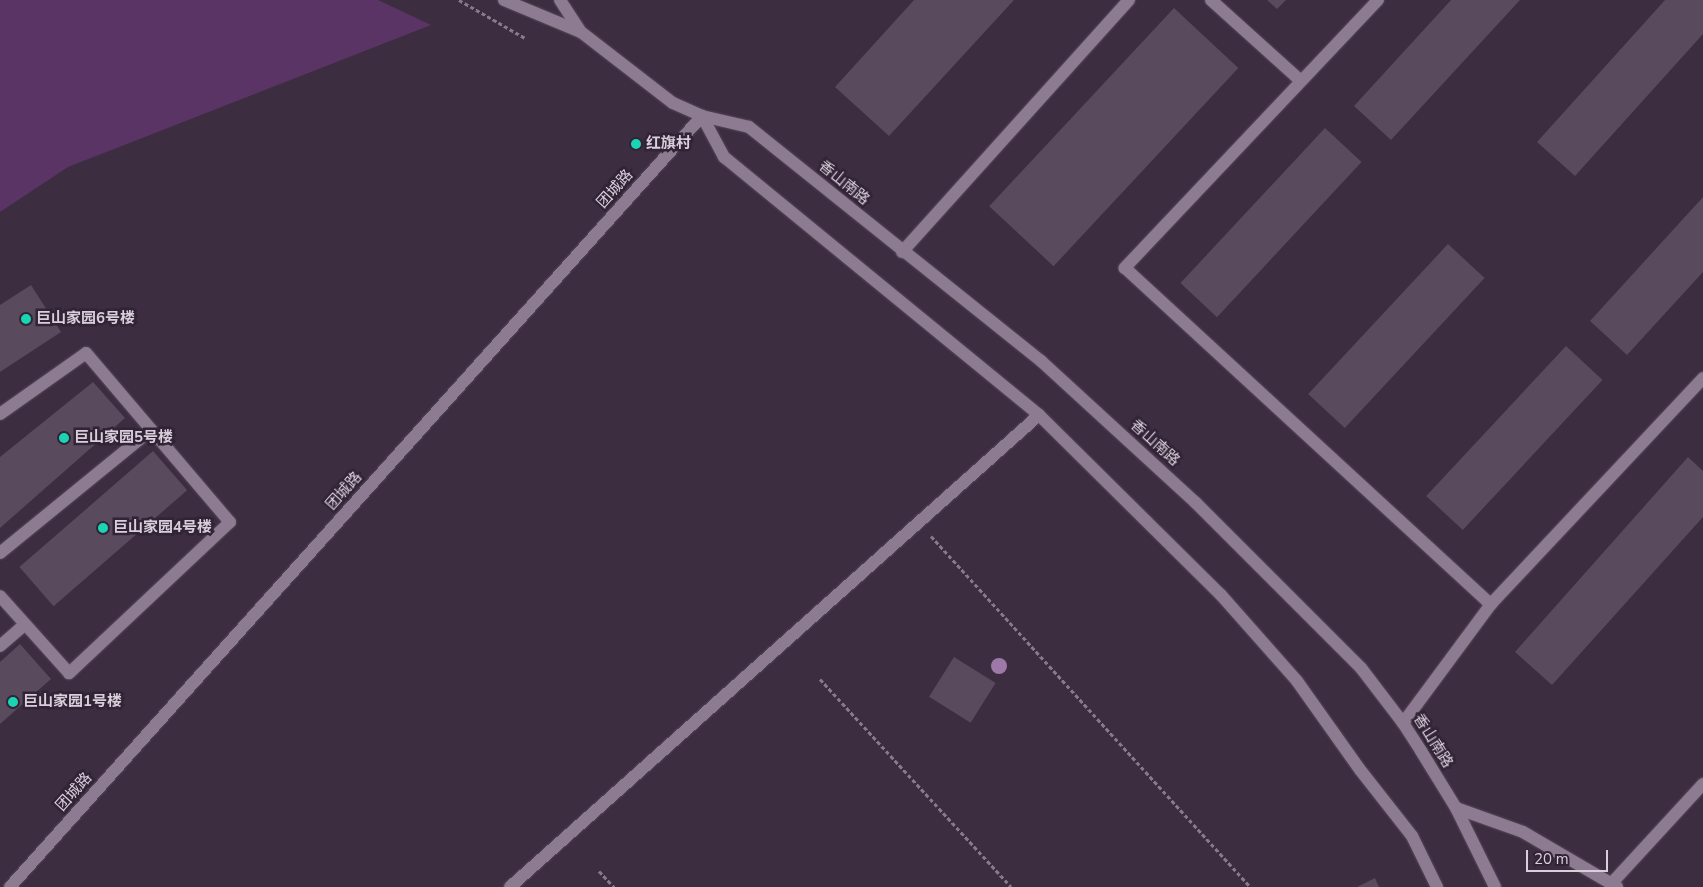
<!DOCTYPE html>
<meta charset="utf-8">
<style>
body{margin:0}
#map{position:relative;width:1703px;height:887px;overflow:hidden;background:#3c2d40;font-family:"Nunito Sans","Noto Sans SC",sans-serif}
div>[style]{position:absolute}
.green>*{inset:0;background:#5a3464}
.building>*{inset:0;background:#5a4a5e;transform-origin:0 0}
.path>*{height:3px;margin-top:-1.5px;transform-origin:0;background:repeating-linear-gradient(90deg,#877b8a 0 4px,transparent 0 6.5px)}
.roads{filter:drop-shadow(0 0 1px #564959) drop-shadow(0 0 1px #564959)}
.service>*{height:12px;margin:-6px;padding:0 6px;transform-origin:6px;border-radius:6px;background:#8d7b91}
.minor>*{height:12px;margin:-6px;padding:0 6px;transform-origin:6px;border-radius:6px;background:#8d7b91}
.tertiary>*{height:12px;margin:-6px;padding:0 6px;transform-origin:6px;border-radius:6px;background:#8d7b91}
.secondary>*{height:12px;margin:-6px;padding:0 6px;transform-origin:6px;border-radius:6px;background:#8d7b91}
.trees>*{width:16px;height:16px;margin:-8px;border-radius:50%;background:#9e79a7}
.dots>*{width:14px;height:14px;translate:-50% -50%;box-sizing:border-box;border:2px solid #322336;border-radius:50%}
span{translate:-50% -50%;white-space:nowrap;text-align:center;line-height:1.15;-webkit-text-stroke:5px #322336;paint-order:stroke}
.poi-label{font-size:15px;color:#d8cfdb;font-weight:700}
.left{translate:0 -50%;text-align:left}
.street-label{font-size:15px;color:#d8cfdb}
.scale{position:absolute;left:1526px;top:850px;width:82px;height:22px;box-sizing:border-box;border:2px solid #d8cfdb;border-top:0;padding-left:6px;font-size:15px;line-height:18px;white-space:nowrap;color:#d8cfdb;-webkit-text-stroke:4px #322336;paint-order:stroke}
</style>
<div id="map">
<div class="green">
<i style="clip-path:polygon(0 0,378px 0,431px 25px,68px 167px,0 212px)"></i>
</div>
<div class="building">
<i style="clip-path:polygon(914px 0,1014px 0,889px 136px,835px 87px)"></i>
<i style="clip-path:polygon(1267px 0,1286px 0,1277px 9px)"></i>
<i style="clip-path:polygon(1451px 0,1520px 0,1391px 140px,1354px 106px)"></i>
<i style="clip-path:polygon(1665px 0,1703px 0,1703px 34px,1575px 176px,1537px 142px)"></i>
<i style="left:1174px;top:8px;width:88px;height:271px;rotate:43deg"></i>
<i style="left:1325px;top:128px;width:50px;height:212px;rotate:43deg"></i>
<i style="clip-path:polygon(1703px 197px,1703px 272px,1627px 355px,1590px 321px)"></i>
<i style="left:1448px;top:244px;width:50px;height:205px;rotate:43deg"></i>
<i style="clip-path:polygon(31px 285px,61px 332px,0 372px,0 305px)"></i>
<i style="left:1566px;top:346px;width:50px;height:205px;rotate:43deg"></i>
<i style="clip-path:polygon(93px 382px,125px 418px,0 528px,0 457px)"></i>
<i style="left:153px;top:451px;width:52px;height:177px;rotate:49deg"></i>
<i style="clip-path:polygon(1688px 457px,1703px 471px,1703px 517px,1552px 685px,1515px 652px)"></i>
<i style="clip-path:polygon(20px 644px,51px 679px,0 724px,0 662px)"></i>
<i style="left:954px;top:657px;width:49px;height:47px;rotate:32deg"></i>
<i style="clip-path:polygon(1375px 878px,1379px 887px,1357px 887px)"></i>
</div>
<div class="path">
<i style="left:459px;top:0;width:76px;rotate:29.9deg"></i>
<i style="left:931px;top:536px;width:474px;rotate:47.7deg"></i>
<i style="left:820px;top:679px;width:282px;rotate:47.4deg"></i>
<i style="left:599px;top:871px;width:22px;rotate:47deg"></i>
</div>
<div class="roads">
<div class="service">
<i style="left:1611px;top:884px;width:136px;rotate:-47.4deg"></i>
</div>
<div class="minor">
<i style="left:1211px;top:0;width:121px;rotate:42deg"></i>
<i style="left:1378px;top:0;width:369px;rotate:133.4deg"></i>
<i style="left:1125px;top:268px;width:497px;rotate:42.6deg"></i>
<i style="left:902px;top:252px;width:339px;rotate:-48deg"></i>
<i style="left:0;top:414px;width:105px;rotate:-35.3deg"></i>
<i style="left:86px;top:353px;width:222px;rotate:49.6deg"></i>
<i style="left:230px;top:522px;width:221px;rotate:136.8deg"></i>
<i style="left:69px;top:673px;width:103px;rotate:-131.9deg"></i>
<i style="left:0;top:553px;width:195px;rotate:-39.2deg"></i>
<i style="left:0;top:646px;width:33px;rotate:-41deg"></i>
<i style="left:1403px;top:723px;width:148px;rotate:-53.5deg"></i>
<i style="left:1491px;top:604px;width:310px;rotate:-46.8deg"></i>
<i style="left:1456px;top:808px;width:71px;rotate:19.7deg"></i>
<i style="left:1523px;top:832px;width:109px;rotate:30.3deg"></i>
<i style="left:510px;top:887px;width:709px;rotate:-41.74deg"></i>
</div>
<div class="tertiary">
<i style="left:581px;top:32px;width:116px;rotate:37.7deg"></i>
<i style="left:673px;top:103px;width:32px;rotate:24deg"></i>
<i style="left:702px;top:116px;width:48px;rotate:13.2deg"></i>
<i style="left:749px;top:127px;width:374px;rotate:38.7deg"></i>
<i style="left:1041px;top:361px;width:210px;rotate:42.5deg"></i>
<i style="left:1196px;top:503px;width:233px;rotate:45deg"></i>
<i style="left:1361px;top:668px;width:69px;rotate:52.6deg"></i>
<i style="left:1403px;top:723px;width:33px;rotate:57deg"></i>
<i style="left:1421px;top:751px;width:67px;rotate:58.4deg"></i>
<i style="left:1456px;top:808px;width:88px;rotate:63.7deg"></i>
<i style="left:702px;top:116px;width:47px;rotate:61.8deg"></i>
<i style="left:724px;top:157px;width:407px;rotate:39.3deg"></i>
<i style="left:1039px;top:415px;width:256px;rotate:44.7deg"></i>
<i style="left:1221px;top:595px;width:115px;rotate:48.5deg"></i>
<i style="left:1297px;top:681px;width:110px;rotate:54.6deg"></i>
<i style="left:1361px;top:771px;width:83px;rotate:51.9deg"></i>
<i style="left:1412px;top:836px;width:57px;rotate:63.9deg"></i>
<i style="left:10px;top:887px;width:1036px;rotate:-48.09deg"></i>
</div>
<div class="secondary">
<i style="left:504px;top:0;width:83px;rotate:22.6deg"></i>
<i style="left:560px;top:0;width:38px;rotate:57deg"></i>
</div>
</div>
<div class="trees">
<i style="left:999px;top:666px"></i>
</div>
<div class="dots">
<i style="left:636px;top:144px;background:#1ad5b2"></i>
<i style="left:26px;top:319px;background:#1ad5b2"></i>
<i style="left:64px;top:438px;background:#1ad5b2"></i>
<i style="left:103px;top:528px;background:#1ad5b2"></i>
<i style="left:13px;top:702px;background:#1ad5b2"></i>
</div>
<div class="poi-label">
<span class="left" style="left:646px;top:144px">红旗村</span>
<span class="left" style="left:36px;top:319px">巨山家园6号楼</span>
<span class="left" style="left:74px;top:438px">巨山家园5号楼</span>
<span class="left" style="left:113px;top:528px">巨山家园4号楼</span>
<span class="left" style="left:23px;top:702px">巨山家园1号楼</span>
</div>
<div class="street-label">
<span style="left:844px;top:183px;rotate:39deg">香山南路</span>
<span style="left:615px;top:189px;rotate:-48deg">团城路</span>
<span style="left:1155px;top:443px;rotate:42deg">香山南路</span>
<span style="left:344px;top:491px;rotate:-48deg">团城路</span>
<span style="left:1433px;top:741px;rotate:58deg">香山南路</span>
<span style="left:74px;top:792px;rotate:-48deg">团城路</span>
</div>
<div class="scale">20 m</div>
</div>
